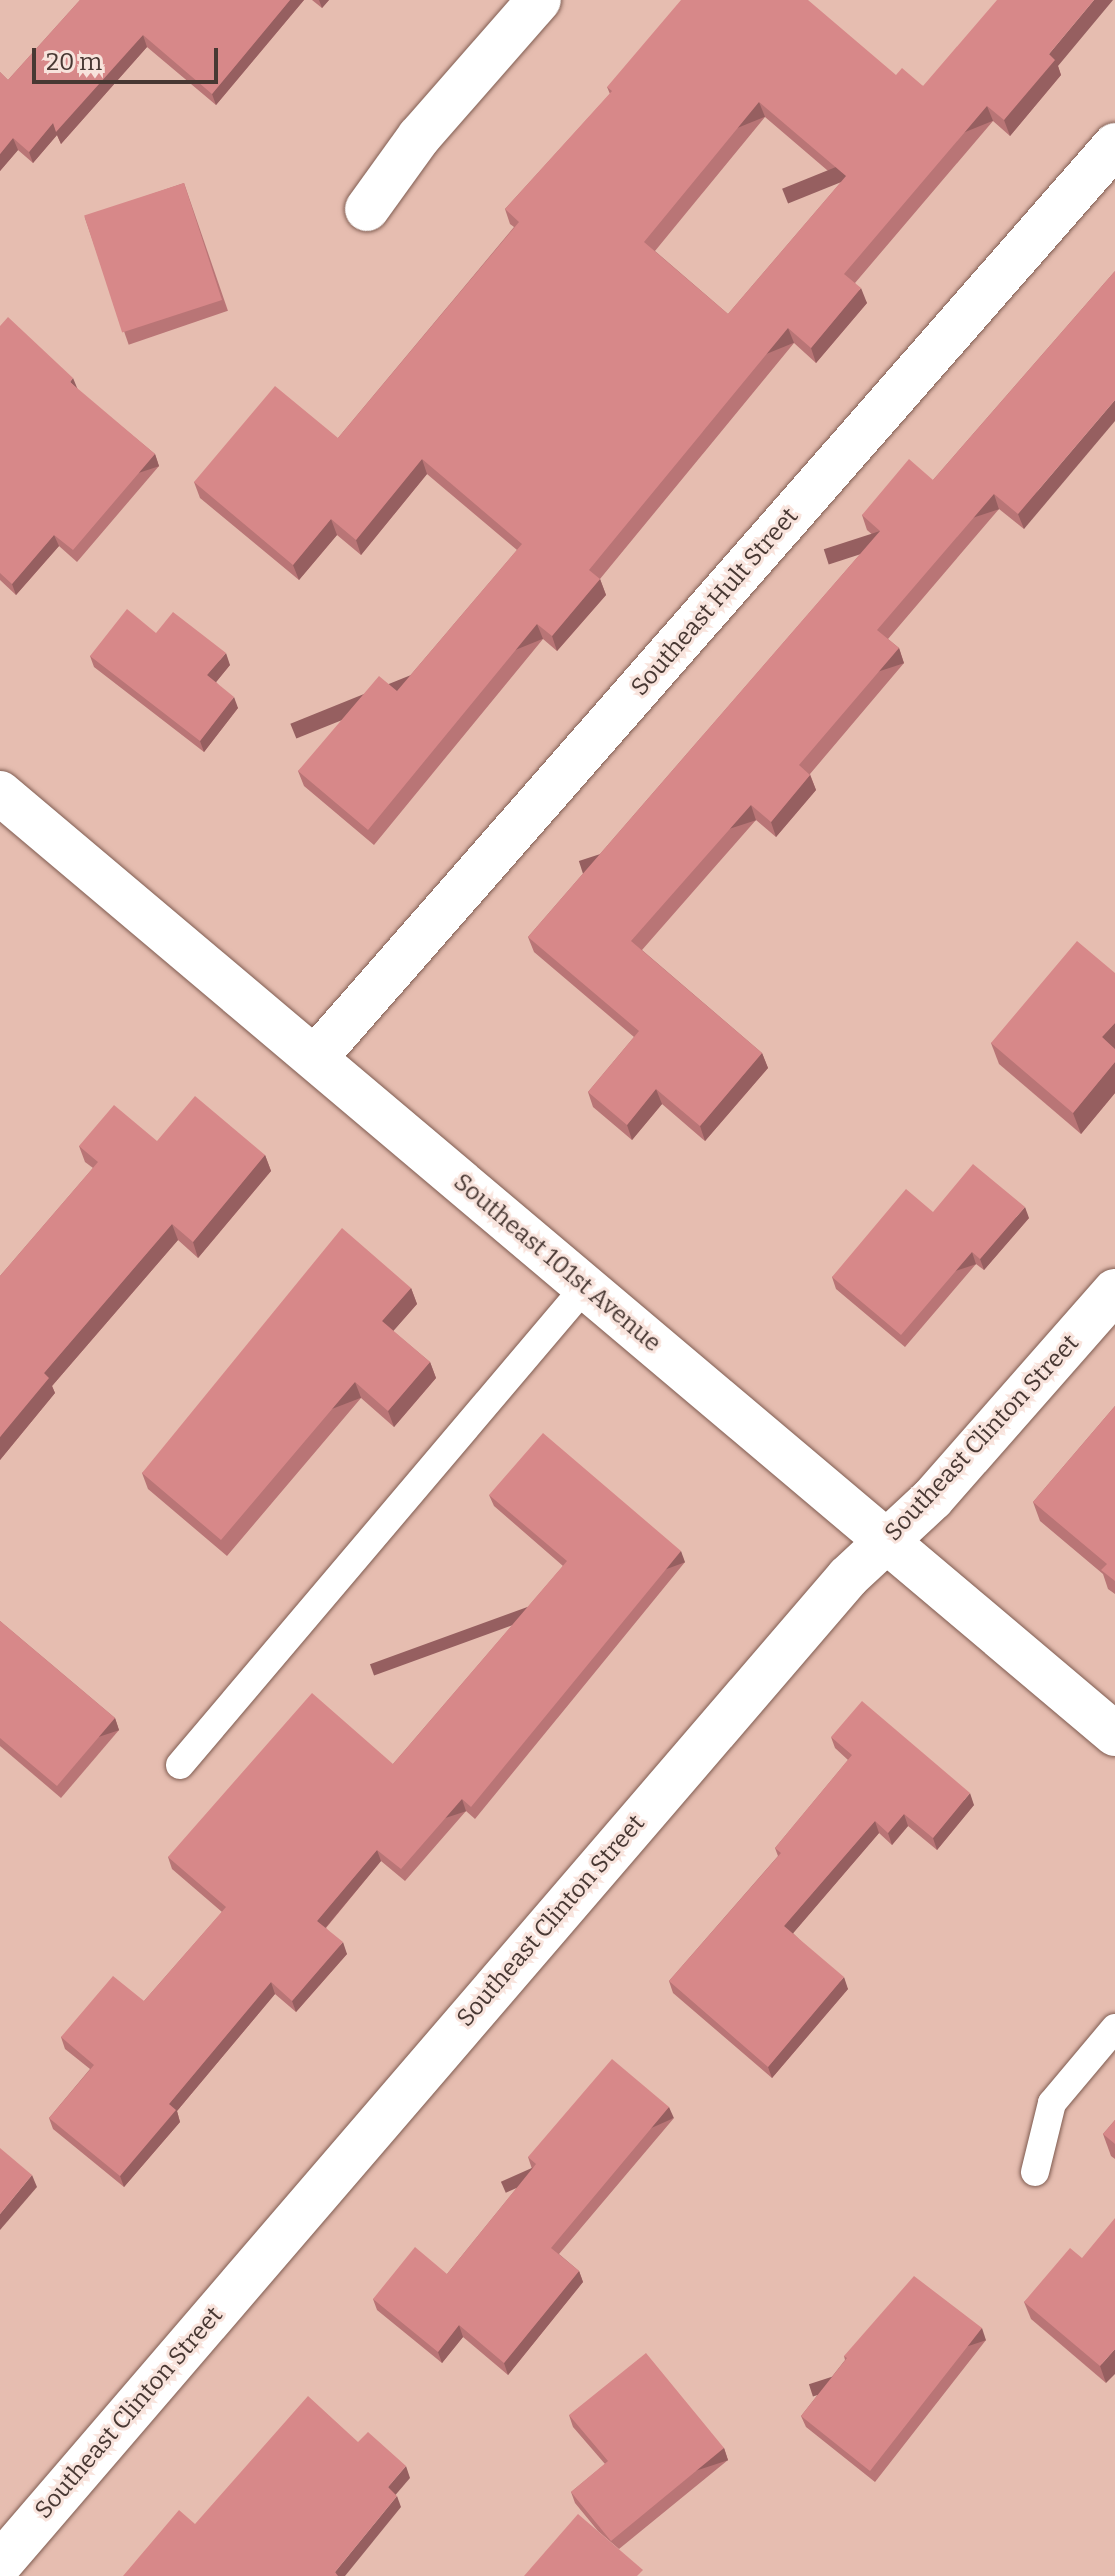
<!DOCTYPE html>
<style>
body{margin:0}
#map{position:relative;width:1115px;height:2576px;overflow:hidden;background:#e6bdb0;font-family:Bitter,serif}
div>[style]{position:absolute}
.roads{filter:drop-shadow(0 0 2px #7f5c51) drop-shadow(0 0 2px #7f5c51)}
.lane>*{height:28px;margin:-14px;padding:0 14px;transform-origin:14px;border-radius:14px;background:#fff}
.street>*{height:44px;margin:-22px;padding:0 22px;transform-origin:22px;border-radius:22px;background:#fff}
.wall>*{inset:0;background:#b97576;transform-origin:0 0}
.shaded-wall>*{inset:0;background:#965f60;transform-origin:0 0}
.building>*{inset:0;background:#d78889;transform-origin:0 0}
span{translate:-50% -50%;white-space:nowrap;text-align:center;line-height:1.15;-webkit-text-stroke:6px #f8e3dc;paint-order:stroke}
.street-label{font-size:24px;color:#483833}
.scale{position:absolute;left:32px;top:48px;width:186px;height:36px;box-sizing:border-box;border:4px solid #483833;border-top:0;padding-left:10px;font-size:24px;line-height:28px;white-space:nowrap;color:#483833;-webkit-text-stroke:6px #f8e3dc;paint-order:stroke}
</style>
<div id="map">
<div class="roads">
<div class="lane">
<i style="left:180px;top:1765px;width:627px;rotate:-49.73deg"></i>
<i style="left:1035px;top:2172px;width:71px;rotate:-76.2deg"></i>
<i style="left:1052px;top:2103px;width:98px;rotate:-50deg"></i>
</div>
<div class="street">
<i style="left:367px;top:209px;width:89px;rotate:-54.2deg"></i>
<i style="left:419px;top:137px;width:182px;rotate:-48.8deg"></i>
<i style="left:0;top:793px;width:1459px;rotate:40.16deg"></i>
<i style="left:315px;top:1058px;width:1214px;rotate:-48.77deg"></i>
<i style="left:0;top:2564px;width:1301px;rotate:-49.33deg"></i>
<i style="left:848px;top:1577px;width:115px;rotate:-42.9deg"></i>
<i style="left:932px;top:1499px;width:277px;rotate:-48.7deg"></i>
</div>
</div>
<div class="wall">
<i style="clip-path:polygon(80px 0,304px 0,216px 105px,147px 47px,61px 144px,57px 135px,33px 163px,18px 150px,0 171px,0 72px,8px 80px)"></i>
<i style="clip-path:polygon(312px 0,329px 0,322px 8px)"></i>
<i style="clip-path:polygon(evenodd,1058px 66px,1061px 75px,1010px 136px,993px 121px,855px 283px,867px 303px,816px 363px,794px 343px,600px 579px,606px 595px,557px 651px,543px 639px,374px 845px,304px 786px,298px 771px,397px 691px,517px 550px,427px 474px,361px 555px,337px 535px,299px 580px,200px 498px,194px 482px,338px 438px,514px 227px,510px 224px,505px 209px,610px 94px,607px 87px,896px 75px,923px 86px,1058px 66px,765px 117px,841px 182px,728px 314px,655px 251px,765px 117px)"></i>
<i style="left:184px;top:183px;width:135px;height:105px;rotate:71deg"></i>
<i style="clip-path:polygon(1115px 271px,1024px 529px,999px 509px,888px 639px,899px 648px,904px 663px,810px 774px,816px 790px,776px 837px,756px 820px,642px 950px,762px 1053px,768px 1068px,705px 1141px,662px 1104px,632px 1140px,593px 1107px,588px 1092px,634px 1037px,534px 952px,528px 937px,875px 537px,867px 530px,862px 515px,933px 480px)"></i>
<i style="clip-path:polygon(0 326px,155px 454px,159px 466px,77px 562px,59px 546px,16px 595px,0 580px)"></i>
<i style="clip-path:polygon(156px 633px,230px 665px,216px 682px,238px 708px,204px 752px,94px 667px,90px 656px)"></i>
<i style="clip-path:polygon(1115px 973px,1115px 1093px,1081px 1134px,999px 1064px,991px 1043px)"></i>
<i style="clip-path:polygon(157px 1141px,265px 1155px,271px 1171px,198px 1258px,178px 1240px,52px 1386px,55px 1393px,0 1460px,0 1276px,93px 1168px,85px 1162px,79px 1146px)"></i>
<i style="clip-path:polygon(933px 1212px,1029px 1218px,984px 1270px,976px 1264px,905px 1347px,836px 1289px,832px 1277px)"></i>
<i style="clip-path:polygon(411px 1288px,417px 1304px,393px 1331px,430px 1362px,436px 1378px,394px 1427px,361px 1398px,227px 1556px,148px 1489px,142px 1473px)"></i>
<i style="clip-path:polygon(1115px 1406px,1115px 1594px,1108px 1589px,1103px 1574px,1040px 1521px,1033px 1502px)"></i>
<i style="clip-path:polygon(489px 1495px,685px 1562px,475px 1819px,466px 1811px,405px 1881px,381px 1861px,326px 1928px,347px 1954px,296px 2012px,275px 1994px,177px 2111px,180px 2122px,124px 2187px,53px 2129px,49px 2118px,90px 2069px,65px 2049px,61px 2037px,144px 2001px,222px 1912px,172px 1869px,168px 1857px,393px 1764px,563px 1566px,494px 1506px)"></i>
<i style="clip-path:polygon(0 1621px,115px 1718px,119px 1730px,61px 1798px,0 1746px)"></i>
<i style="clip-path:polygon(831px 1737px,974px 1805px,937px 1850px,908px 1826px,892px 1845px,879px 1833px,793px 1933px,848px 1989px,772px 2078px,673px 1993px,669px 1981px,778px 1856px,775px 1848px,848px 1760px,835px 1748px)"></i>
<i style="clip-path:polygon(674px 2118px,559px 2254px,579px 2271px,583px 2282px,508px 2375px,463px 2337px,442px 2363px,377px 2310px,373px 2299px,447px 2274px,532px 2169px,528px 2157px)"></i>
<i style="clip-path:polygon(1115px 2120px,1115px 2159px,1111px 2156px,1103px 2134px)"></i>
<i style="clip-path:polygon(1082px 2258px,1106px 2383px,1031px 2319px,1024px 2302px)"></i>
<i style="clip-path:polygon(986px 2340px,875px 2482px,806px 2427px,801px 2416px,845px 2360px,844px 2356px)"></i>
<i style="clip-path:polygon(569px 2415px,724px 2448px,728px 2460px,619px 2549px,598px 2531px,575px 2503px,571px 2492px,605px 2464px,573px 2427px)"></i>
</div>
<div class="shaded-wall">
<i style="clip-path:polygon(290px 0,304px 0,216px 105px,212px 94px)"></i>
<i style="clip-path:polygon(319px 0,329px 0,322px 8px)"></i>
<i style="clip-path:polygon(1094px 0,1113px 0,1058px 66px,1061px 75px,1010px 136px,1004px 120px,1049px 54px)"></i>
<i style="clip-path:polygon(143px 35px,147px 47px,61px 144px,57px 135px,33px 163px,29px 152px,53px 123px)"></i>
<i style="left:759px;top:102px;width:16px;height:181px;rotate:68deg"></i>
<i style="left:987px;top:106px;width:16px;height:221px;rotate:68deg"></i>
<i style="clip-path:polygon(13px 138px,18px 150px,0 171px,0 154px)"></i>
<i style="clip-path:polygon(861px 288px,867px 303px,816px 363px,811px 348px)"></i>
<i style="left:788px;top:328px;width:16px;height:313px;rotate:68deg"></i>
<i style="clip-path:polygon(73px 378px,78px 390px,70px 382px)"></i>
<i style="clip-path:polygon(1115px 400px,1115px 421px,1024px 529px,1018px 514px)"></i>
<i style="left:155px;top:454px;width:13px;height:126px;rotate:72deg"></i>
<i style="clip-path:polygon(422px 459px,427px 474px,361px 555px,356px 540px)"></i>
<i style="left:994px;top:494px;width:16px;height:179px;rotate:72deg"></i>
<i style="clip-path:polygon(331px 519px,337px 535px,299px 580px,293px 565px)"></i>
<i style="clip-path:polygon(54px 535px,59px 546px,16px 595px,12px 584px)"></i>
<i style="clip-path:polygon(600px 579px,606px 595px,557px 651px,552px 636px)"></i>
<i style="left:537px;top:624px;width:16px;height:266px;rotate:68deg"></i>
<i style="left:899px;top:648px;width:16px;height:154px;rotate:72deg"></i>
<i style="clip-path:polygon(226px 653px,230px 665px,212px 687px,207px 675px)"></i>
<i style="clip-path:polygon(234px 697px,238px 708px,204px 752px,200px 741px)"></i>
<i style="clip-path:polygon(810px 775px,816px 790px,776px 837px,771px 822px)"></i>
<i style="left:751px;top:805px;width:16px;height:181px;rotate:72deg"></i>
<i style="clip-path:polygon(1115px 1023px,1115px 1053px,1102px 1037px)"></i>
<i style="clip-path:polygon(762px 1053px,768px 1068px,705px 1141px,700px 1126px)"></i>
<i style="clip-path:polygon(1115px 1062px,1115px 1093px,1081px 1134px,1073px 1113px)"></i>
<i style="clip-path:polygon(656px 1089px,662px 1104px,632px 1140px,627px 1125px)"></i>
<i style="clip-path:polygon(265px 1155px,271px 1171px,198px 1258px,193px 1242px)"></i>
<i style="clip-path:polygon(1025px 1207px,1029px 1218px,984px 1270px,980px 1259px)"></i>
<i style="clip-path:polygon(172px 1224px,178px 1240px,52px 1386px,55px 1393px,0 1460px,0 1437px,44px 1373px)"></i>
<i style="left:972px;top:1252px;width:13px;height:109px;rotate:72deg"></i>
<i style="clip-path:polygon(411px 1288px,417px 1304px,388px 1337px,382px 1321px)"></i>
<i style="clip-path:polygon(430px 1362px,436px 1378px,394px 1427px,388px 1411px)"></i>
<i style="left:355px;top:1382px;width:17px;height:207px;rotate:69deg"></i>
<i style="left:681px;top:1551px;width:12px;height:331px;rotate:70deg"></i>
<i style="left:115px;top:1718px;width:13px;height:89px;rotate:72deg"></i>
<i style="clip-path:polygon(970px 1793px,974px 1805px,937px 1850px,933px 1838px)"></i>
<i style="left:462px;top:1799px;width:13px;height:93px;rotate:72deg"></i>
<i style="clip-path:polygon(904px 1814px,908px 1826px,892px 1845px,888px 1833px)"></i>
<i style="clip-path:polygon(875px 1821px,879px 1833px,789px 1938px,784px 1926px)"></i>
<i style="clip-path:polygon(377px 1850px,381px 1861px,322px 1932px,317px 1921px)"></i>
<i style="clip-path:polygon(343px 1942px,347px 1954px,296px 2012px,292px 2001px)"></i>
<i style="clip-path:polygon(844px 1977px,848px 1989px,772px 2078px,768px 2067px)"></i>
<i style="clip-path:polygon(271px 1982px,275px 1994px,177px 2111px,180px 2122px,124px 2187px,120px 2176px,169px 2104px)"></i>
<i style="left:669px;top:2107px;width:12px;height:184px;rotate:66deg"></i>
<i style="clip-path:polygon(32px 2175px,37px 2187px,0 2230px,0 2214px)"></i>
<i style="clip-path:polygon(579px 2271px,583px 2282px,508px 2375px,504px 2363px)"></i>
<i style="clip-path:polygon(459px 2325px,463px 2337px,442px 2363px,438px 2352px)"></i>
<i style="left:982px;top:2328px;width:13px;height:182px;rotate:72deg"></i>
<i style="clip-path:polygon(1115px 2349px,1115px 2374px,1106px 2383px,1100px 2366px)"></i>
<i style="left:724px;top:2448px;width:13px;height:146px;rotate:72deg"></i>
<i style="clip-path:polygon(406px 2466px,410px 2478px,392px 2499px,388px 2487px)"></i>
<i style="clip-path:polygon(397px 2496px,401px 2507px,345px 2576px,336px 2576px,335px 2572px)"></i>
</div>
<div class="building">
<i style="clip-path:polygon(80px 0,290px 0,212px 94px,143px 35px,56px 132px,53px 123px,29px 152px,13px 138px,0 154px,0 72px,8px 80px)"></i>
<i style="clip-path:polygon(evenodd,681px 0,808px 0,896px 75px,902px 68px,923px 86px,997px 0,1094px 0,1049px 54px,1055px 60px,1004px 120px,987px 106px,844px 274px,861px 288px,811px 348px,788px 328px,589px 570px,600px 579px,552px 636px,537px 624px,368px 830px,298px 771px,379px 676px,397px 691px,522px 544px,422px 459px,356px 540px,331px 519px,293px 565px,194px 482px,275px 386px,338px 438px,519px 222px,505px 209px,612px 91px,607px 87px,681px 0,759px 102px,846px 176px,728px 314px,644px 242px,759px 102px)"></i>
<i style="left:184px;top:183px;width:123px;height:105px;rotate:72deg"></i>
<i style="clip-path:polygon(1115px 271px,1115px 400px,1018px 514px,994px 494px,877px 630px,899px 648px,799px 765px,810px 775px,771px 822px,751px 805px,631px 941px,762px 1053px,700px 1126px,656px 1089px,627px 1125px,588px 1092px,639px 1031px,528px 937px,880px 531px,862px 515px,909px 459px,933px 480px)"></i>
<i style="clip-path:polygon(8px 317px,73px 378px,70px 382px,155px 454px,73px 550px,54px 535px,12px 584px,0 573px,0 326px)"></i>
<i style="clip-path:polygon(127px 609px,156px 633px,173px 612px,226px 653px,207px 675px,234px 697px,200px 741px,90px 656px)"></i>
<i style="clip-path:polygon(1077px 941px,1115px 973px,1115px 1023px,1102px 1037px,1115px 1049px,1115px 1062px,1073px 1113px,991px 1043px)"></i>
<i style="clip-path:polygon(195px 1096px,265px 1155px,193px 1242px,172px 1224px,44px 1373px,49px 1378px,0 1437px,0 1276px,98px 1162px,79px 1146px,114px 1105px,157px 1141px)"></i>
<i style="clip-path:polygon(973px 1164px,1025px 1207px,980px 1259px,972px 1252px,901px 1335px,832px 1277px,906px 1189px,933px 1212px)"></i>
<i style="clip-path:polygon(342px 1228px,411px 1288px,382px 1321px,430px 1362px,388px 1411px,355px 1382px,221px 1540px,142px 1473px)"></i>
<i style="clip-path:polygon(1115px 1406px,1115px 1581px,1101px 1570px,1107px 1564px,1033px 1502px)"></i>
<i style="clip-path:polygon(543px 1433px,681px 1551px,471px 1807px,462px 1799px,401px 1869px,377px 1850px,317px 1921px,343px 1942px,292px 2001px,271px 1982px,169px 2104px,176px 2110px,120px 2176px,49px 2118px,94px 2065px,61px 2037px,113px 1976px,144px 2001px,226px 1907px,168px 1857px,312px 1693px,393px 1764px,567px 1561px,489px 1495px)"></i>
<i style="clip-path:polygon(0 1621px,115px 1718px,57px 1786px,0 1738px)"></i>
<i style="clip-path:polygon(862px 1701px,970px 1793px,933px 1838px,904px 1814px,888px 1833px,875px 1821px,784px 1926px,844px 1977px,768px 2067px,669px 1981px,781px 1853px,775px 1848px,852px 1755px,831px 1737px)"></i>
<i style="clip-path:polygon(612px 2059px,669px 2107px,551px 2248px,579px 2271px,504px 2363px,459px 2325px,438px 2352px,373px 2299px,415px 2247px,447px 2274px,536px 2164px,528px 2157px)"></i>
<i style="clip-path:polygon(1115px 2120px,1115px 2144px,1103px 2134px)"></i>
<i style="clip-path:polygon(0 2148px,32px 2175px,0 2214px)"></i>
<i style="clip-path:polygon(1115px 2218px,1115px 2349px,1100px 2366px,1024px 2302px,1070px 2248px,1082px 2258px)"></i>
<i style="clip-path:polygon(914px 2276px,982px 2328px,870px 2471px,801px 2416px,847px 2358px,844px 2356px)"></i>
<i style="clip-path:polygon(646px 2353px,724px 2448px,611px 2541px,571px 2492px,608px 2461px,569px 2415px)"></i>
<i style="clip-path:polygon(308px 2396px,358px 2442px,368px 2432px,406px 2466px,388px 2487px,397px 2496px,335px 2572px,338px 2576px,123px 2576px,179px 2510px,195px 2524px)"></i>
<i style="clip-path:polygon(578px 2514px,643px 2570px,637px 2576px,524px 2576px)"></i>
</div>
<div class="street-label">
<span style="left:715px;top:602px;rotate:-49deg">Southeast Hult Street</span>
<span style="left:557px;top:1263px;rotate:40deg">Southeast 101st Avenue</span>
<span style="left:982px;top:1438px;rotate:-47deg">Southeast Clinton Street</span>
<span style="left:551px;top:1921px;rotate:-49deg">Southeast Clinton Street</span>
<span style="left:129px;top:2413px;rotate:-49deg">Southeast Clinton Street</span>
</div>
<div class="scale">20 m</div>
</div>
